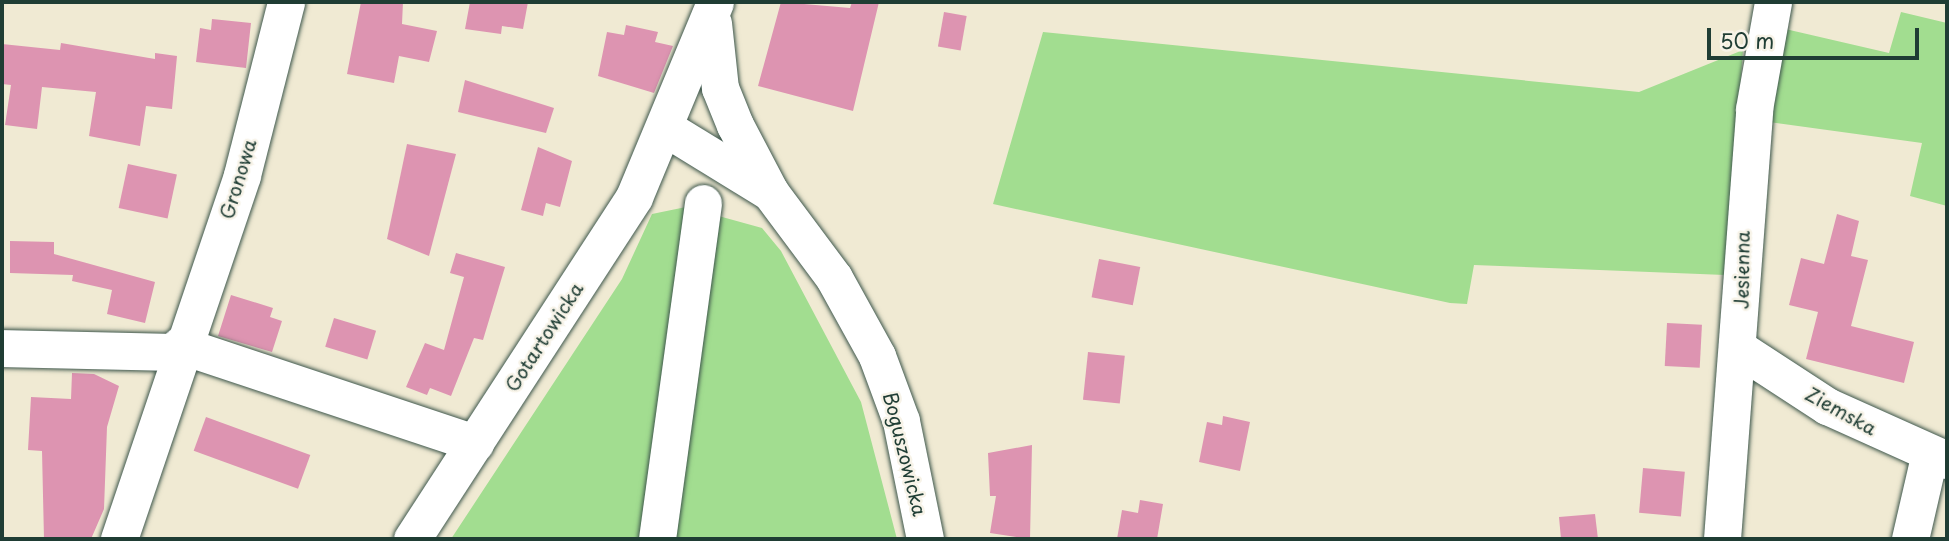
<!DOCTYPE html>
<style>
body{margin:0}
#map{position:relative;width:1949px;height:541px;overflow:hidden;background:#f0ead3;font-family:"Playpen Sans",sans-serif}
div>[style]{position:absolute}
.green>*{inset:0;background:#a2dd90}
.building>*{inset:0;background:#dd94b1;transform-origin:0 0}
.roads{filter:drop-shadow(0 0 2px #3e574c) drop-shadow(0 0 2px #3e574c)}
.minor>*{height:37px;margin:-18.5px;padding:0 18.5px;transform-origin:18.5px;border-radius:18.5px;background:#fff}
span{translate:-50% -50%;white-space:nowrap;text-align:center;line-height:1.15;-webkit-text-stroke:5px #f7f3e8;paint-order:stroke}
.street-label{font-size:19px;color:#1f3d34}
.frame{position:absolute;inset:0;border:4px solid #1f3d34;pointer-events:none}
.scale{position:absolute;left:1707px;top:28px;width:212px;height:32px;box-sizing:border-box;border:4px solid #1f3d34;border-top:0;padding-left:9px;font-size:21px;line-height:24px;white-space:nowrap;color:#1f3d34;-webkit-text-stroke:5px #f7f3e8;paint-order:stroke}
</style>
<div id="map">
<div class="green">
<i style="clip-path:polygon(1901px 12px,1947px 23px,1947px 206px,1910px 196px,1922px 143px,1761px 121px,1781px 28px,1889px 53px)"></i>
<i style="clip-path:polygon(1043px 32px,1639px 92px,1743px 50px,1725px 275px,1474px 265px,1467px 304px,1450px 303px,993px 204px)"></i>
<i style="clip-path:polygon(686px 207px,762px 228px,781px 251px,861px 402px,897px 539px,451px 539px,622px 279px,652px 214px)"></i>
</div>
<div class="building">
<i style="clip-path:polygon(361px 2px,403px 2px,402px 24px,437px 31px,429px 62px,399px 56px,394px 83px,347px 74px)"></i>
<i style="clip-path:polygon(470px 2px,528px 2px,523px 29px,502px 26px,501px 34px,465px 29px)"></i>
<i style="clip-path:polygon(781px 2px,850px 8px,852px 2px,879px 2px,853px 111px,758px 86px)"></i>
<i style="left:944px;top:12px;width:23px;height:35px;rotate:10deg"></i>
<i style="clip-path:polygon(212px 19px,251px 23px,246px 68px,196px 62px,200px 28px,211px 30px)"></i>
<i style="clip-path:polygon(626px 25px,658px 32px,655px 42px,673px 46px,654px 93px,598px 76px,607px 32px,624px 35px)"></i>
<i style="clip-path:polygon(61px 43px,155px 59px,155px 53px,177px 56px,172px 109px,146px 106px,140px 146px,89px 136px,96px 92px,42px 87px,37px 129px,5px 125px,11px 85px,2px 84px,2px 44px,60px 50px)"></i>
<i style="clip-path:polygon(465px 80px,554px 108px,546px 133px,458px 112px)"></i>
<i style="clip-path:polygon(407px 144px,456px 154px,429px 256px,387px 239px)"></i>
<i style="clip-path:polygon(538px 147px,572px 161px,560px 207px,546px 203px,543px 216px,521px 210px)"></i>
<i style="left:128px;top:164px;width:50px;height:45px;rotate:12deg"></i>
<i style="clip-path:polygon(1837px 214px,1859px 221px,1851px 256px,1868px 260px,1851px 326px,1914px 342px,1904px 383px,1806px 359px,1818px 312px,1789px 305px,1801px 258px,1824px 264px)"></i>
<i style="clip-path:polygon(10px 241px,54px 242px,54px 254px,155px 282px,145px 323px,107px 314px,112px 290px,72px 281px,73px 275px,10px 273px)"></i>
<i style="clip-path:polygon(456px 253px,505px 267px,483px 340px,474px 338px,451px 396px,430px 388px,427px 395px,406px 387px,425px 343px,444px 350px,464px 277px,450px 273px)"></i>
<i style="left:1099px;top:259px;width:42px;height:39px;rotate:11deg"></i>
<i style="clip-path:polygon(231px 295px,273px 308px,270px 317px,282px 321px,272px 352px,218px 336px)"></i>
<i style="left:334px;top:318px;width:44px;height:30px;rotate:17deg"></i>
<i style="left:1667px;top:323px;width:35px;height:43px;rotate:3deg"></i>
<i style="left:1088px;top:352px;width:37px;height:48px;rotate:6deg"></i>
<i style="clip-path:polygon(72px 373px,94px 374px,119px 386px,107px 427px,104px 509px,91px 539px,44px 539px,42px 451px,28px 450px,31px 397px,71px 399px)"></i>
<i style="clip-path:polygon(1223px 416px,1250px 422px,1240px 471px,1199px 462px,1207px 422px,1222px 425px)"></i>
<i style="left:206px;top:417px;width:111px;height:36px;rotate:20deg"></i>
<i style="clip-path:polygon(1032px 445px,1030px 539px,990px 533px,996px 496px,990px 496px,988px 453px)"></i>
<i style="left:1643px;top:468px;width:42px;height:45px;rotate:5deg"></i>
<i style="clip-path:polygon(1140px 500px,1163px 504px,1157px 539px,1117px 539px,1122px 510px,1138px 513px)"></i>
<i style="clip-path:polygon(1595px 514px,1598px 539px,1561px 539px,1559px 517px)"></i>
</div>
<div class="roads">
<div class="minor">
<i style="left:713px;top:23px;width:65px;rotate:83.9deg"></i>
<i style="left:720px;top:88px;width:40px;rotate:68deg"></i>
<i style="left:735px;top:125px;width:76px;rotate:62.4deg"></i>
<i style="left:770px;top:192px;width:107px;rotate:53.3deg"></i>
<i style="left:834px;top:278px;width:89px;rotate:61.1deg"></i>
<i style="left:877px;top:356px;width:69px;rotate:69.7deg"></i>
<i style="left:901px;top:421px;width:120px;rotate:78.5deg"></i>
<i style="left:667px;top:129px;width:121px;rotate:31.5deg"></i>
<i style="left:180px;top:345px;width:311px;rotate:18.4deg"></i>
<i style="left:2px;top:348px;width:176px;rotate:1.3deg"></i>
<i style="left:1741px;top:350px;width:103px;rotate:33.1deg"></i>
<i style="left:1827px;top:406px;width:132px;rotate:24.2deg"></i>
<i style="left:119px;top:539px;width:384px;rotate:-71.3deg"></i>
<i style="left:242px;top:175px;width:179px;rotate:-75.7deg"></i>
<i style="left:412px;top:539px;width:408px;rotate:-57deg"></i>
<i style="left:634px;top:197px;width:211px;rotate:-67.4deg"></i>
<i style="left:657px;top:539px;width:339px;rotate:-82.2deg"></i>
<i style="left:1722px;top:539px;width:431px;rotate:-85.7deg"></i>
<i style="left:1754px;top:109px;width:109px;rotate:-79.9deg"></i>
<i style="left:1910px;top:539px;width:84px;rotate:-77deg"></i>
</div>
</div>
<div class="street-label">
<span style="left:238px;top:179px;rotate:-73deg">Gronowa</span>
<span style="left:1742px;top:270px;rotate:-89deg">Jesienna</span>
<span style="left:544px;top:337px;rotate:-57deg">Gotartowicka</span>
<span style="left:1841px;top:411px;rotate:29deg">Ziemska</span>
<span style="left:905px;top:454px;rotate:76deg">Boguszowicka</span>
</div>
<div class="frame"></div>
<div class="scale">50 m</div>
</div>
